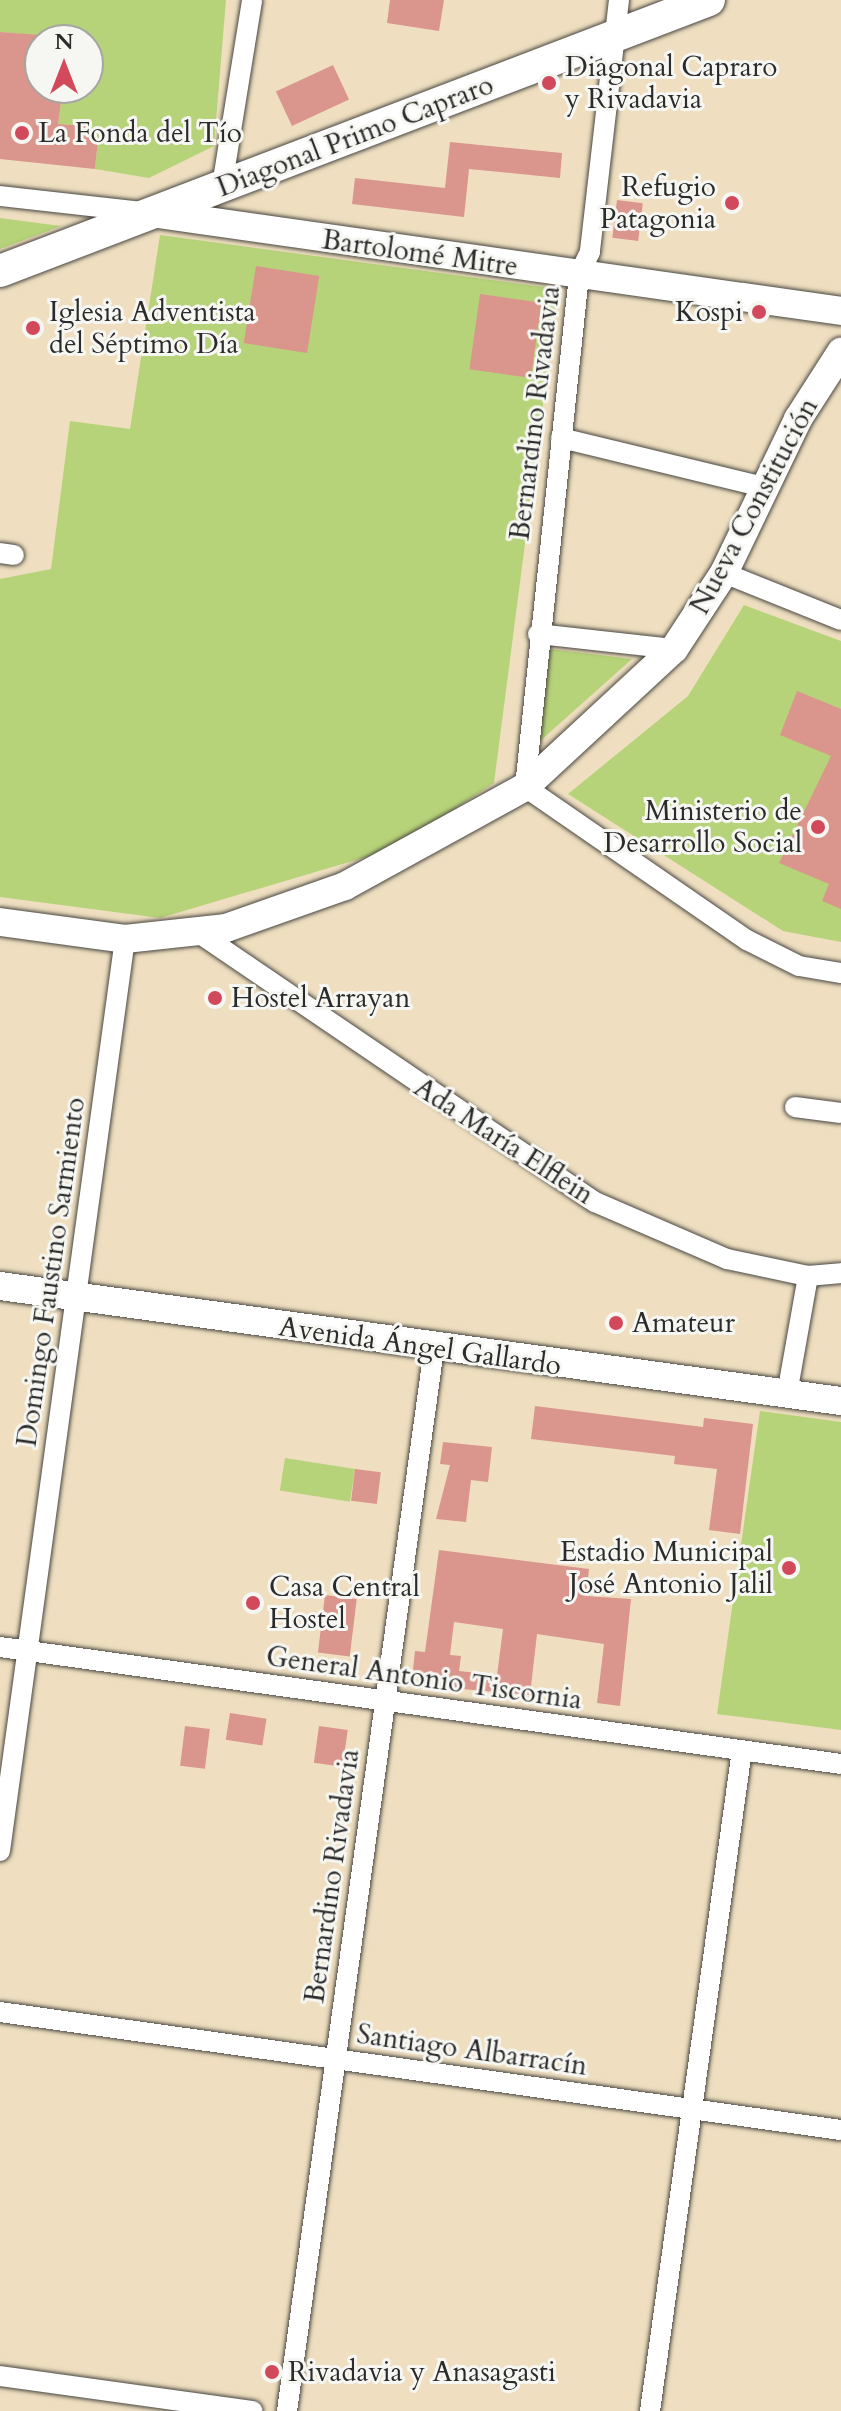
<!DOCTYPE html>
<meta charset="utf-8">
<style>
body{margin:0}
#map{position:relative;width:841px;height:2411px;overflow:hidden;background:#efdfc0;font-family:Cardo,serif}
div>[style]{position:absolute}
.green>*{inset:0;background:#b7d379;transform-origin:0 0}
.building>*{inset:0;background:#da958c;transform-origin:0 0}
.roads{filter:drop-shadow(0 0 2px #484641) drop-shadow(0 0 2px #484641)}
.street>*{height:20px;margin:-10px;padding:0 10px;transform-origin:10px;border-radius:10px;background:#fff}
.secondary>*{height:28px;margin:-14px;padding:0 14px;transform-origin:14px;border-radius:14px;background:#fff}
.primary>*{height:32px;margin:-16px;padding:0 16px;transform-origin:16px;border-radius:16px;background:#fff}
.dots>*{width:22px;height:22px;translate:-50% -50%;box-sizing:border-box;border:4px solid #f6f6f2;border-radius:50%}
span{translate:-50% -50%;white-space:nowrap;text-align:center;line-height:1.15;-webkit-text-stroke:6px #f6f6f2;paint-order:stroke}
.poi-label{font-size:28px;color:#2b2b2b}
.left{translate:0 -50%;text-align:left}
.right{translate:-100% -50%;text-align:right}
.street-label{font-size:28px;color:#2b2b2b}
.north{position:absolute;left:24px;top:24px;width:80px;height:80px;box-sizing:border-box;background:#f6f6f2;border:2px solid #a5a5a2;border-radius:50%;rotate:0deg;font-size:22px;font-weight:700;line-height:32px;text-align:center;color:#2b2b2b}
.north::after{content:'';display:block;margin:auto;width:28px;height:36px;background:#d1495b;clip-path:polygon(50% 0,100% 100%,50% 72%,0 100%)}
</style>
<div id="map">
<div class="green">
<i style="clip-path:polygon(0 0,226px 0,214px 146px,149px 178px,95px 169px,98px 139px,90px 126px,58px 124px,63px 88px,88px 88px,88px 40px,0 32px)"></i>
<i style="clip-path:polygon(0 218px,61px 226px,0 249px)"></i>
<i style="clip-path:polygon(160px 235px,558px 289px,494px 783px,393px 849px,160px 918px,0 897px,0 579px,51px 569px,70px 421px,130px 429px)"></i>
<i style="clip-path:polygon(744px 605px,841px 641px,841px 942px,783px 931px,568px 794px,688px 696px)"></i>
<i style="clip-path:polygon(550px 649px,632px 659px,539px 742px)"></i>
<i style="clip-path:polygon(760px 1411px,841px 1422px,841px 1730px,717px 1714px)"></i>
<i style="left:285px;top:1458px;width:71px;height:33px;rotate:9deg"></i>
</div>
<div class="building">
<i style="clip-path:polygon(390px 0,444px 0,439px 31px,387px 23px)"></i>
<i style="clip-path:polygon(0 32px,40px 35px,40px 88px,63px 88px,58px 124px,90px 126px,98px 139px,95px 169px,0 159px)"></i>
<i style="left:333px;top:65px;width:38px;height:63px;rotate:65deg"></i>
<i style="clip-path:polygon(450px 142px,562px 153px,560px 178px,469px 169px,464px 217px,352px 204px,355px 178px,445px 188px)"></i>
<i style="left:617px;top:200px;width:26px;height:38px;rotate:7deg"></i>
<i style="left:256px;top:266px;width:64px;height:78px;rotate:9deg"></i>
<i style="left:480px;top:294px;width:62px;height:76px;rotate:8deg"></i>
<i style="clip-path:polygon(797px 691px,841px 709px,841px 909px,822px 901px,829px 884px,779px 863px,831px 756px,780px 735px)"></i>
<i style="clip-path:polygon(535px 1406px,703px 1427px,704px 1418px,753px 1424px,740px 1534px,709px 1530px,717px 1469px,674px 1464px,675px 1456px,531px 1439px)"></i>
<i style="clip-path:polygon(443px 1442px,492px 1447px,488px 1482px,471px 1480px,466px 1522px,436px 1519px,450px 1465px,440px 1464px)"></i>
<i style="left:355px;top:1469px;width:26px;height:32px;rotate:7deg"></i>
<i style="clip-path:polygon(evenodd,439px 1550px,589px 1569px,586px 1596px,631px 1599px,620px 1706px,597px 1703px,604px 1644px,537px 1634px,530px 1695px,428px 1686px,413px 1669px,415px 1651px,425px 1652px,439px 1550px,454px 1622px,503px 1629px,497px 1675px,459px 1671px,461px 1656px,450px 1655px,454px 1622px)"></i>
<i style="left:325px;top:1595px;width:32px;height:58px;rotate:7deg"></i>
<i style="left:230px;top:1713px;width:37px;height:27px;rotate:9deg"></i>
<i style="left:185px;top:1726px;width:25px;height:40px;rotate:7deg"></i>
<i style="left:319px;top:1726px;width:29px;height:37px;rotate:8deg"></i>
</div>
<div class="roads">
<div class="street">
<i style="left:619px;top:0;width:254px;rotate:96.6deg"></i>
<i style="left:590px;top:252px;width:25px;rotate:116deg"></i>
<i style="left:579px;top:275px;width:515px;rotate:96.02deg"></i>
<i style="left:525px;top:787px;width:270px;rotate:34.6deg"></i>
<i style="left:747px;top:940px;width:58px;rotate:26.6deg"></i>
<i style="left:799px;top:966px;width:43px;rotate:9.5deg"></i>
<i style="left:222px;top:186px;width:188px;rotate:-80.8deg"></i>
<i style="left:0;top:196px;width:144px;rotate:6.4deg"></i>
<i style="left:561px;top:438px;width:209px;rotate:13.6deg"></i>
<i style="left:0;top:553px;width:14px;rotate:8deg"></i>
<i style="left:724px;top:573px;width:126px;rotate:21.9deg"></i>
<i style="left:538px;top:634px;width:137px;rotate:6.3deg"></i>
<i style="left:199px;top:933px;width:479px;rotate:34.2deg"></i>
<i style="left:595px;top:1202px;width:144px;rotate:23.4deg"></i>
<i style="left:727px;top:1259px;width:83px;rotate:11.9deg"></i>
<i style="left:808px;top:1276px;width:33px;rotate:-5deg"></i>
<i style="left:795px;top:1107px;width:46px;rotate:7.4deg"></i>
<i style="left:787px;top:1394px;width:120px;rotate:-79.9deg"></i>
<i style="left:0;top:1647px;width:849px;rotate:7.92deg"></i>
<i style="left:0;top:1851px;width:921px;rotate:-82.2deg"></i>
<i style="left:0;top:2012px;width:849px;rotate:7.99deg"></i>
<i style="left:0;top:2376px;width:255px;rotate:7.9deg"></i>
<i style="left:287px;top:2411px;width:1072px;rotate:-82.12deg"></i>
<i style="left:650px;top:2411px;width:667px;rotate:-82.08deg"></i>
</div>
<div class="secondary">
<i style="left:151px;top:213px;width:697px;rotate:8.08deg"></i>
<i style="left:0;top:922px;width:126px;rotate:7.7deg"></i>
<i style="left:125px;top:939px;width:102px;rotate:-6.2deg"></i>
<i style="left:226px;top:928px;width:126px;rotate:-19.4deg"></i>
<i style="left:345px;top:886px;width:205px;rotate:-28.8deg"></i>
<i style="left:525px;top:787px;width:203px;rotate:-42.8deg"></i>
<i style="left:674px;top:649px;width:91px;rotate:-56.7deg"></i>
<i style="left:724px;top:573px;width:171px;rotate:-64.3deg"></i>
<i style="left:798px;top:419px;width:80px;rotate:-57.3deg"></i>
<i style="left:0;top:1286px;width:849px;rotate:7.79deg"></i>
</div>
<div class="primary">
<i style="left:0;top:271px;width:759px;rotate:-20.92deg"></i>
</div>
</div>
<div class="dots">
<i style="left:549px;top:83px;background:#d1495b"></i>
<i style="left:22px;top:133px;background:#d1495b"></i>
<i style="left:732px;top:203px;background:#d1495b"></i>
<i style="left:759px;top:312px;background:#d1495b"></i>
<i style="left:33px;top:328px;background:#d1495b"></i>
<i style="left:818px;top:827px;background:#d1495b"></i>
<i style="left:215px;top:998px;background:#d1495b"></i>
<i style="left:616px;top:1323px;background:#d1495b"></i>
<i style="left:789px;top:1568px;background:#d1495b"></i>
<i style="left:253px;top:1603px;background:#d1495b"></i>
<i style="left:272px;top:2372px;background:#d1495b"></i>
</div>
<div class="poi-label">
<span class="left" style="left:565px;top:83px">Diagonal Capraro<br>y Rivadavia</span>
<span class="left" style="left:38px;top:133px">La Fonda del Tío</span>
<span class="right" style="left:716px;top:203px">Refugio<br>Patagonia</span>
<span class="left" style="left:49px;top:328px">Iglesia Adventista<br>del Séptimo Día</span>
<span class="right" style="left:743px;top:312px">Kospi</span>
<span class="right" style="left:802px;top:827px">Ministerio de<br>Desarrollo Social</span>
<span class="left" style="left:231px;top:998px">Hostel Arrayan</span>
<span class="left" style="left:632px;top:1323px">Amateur</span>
<span class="right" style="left:773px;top:1568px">Estadio Municipal<br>José Antonio Jalil</span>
<span class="left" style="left:269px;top:1603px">Casa Central<br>Hostel</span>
<span class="left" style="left:288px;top:2372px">Rivadavia y Anasagasti</span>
</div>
<div class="street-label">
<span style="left:355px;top:136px;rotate:-21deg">Diagonal Primo Capraro</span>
<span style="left:420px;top:253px;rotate:8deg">Bartolomé Mitre</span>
<span style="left:535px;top:413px;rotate:-83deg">Bernardino Rivadavia</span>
<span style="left:754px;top:506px;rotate:-62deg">Nueva Constitución</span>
<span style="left:504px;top:1141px;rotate:33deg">Ada María Elflein</span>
<span style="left:51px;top:1272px;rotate:-82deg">Domingo Faustino Sarmiento</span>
<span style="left:420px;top:1346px;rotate:8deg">Avenida Ángel Gallardo</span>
<span style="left:424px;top:1678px;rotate:8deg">General Antonio Tiscornia</span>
<span style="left:332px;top:1876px;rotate:-82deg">Bernardino Rivadavia</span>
<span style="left:472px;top:2050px;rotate:8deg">Santiago Albarracín</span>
</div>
<div class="north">N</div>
</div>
